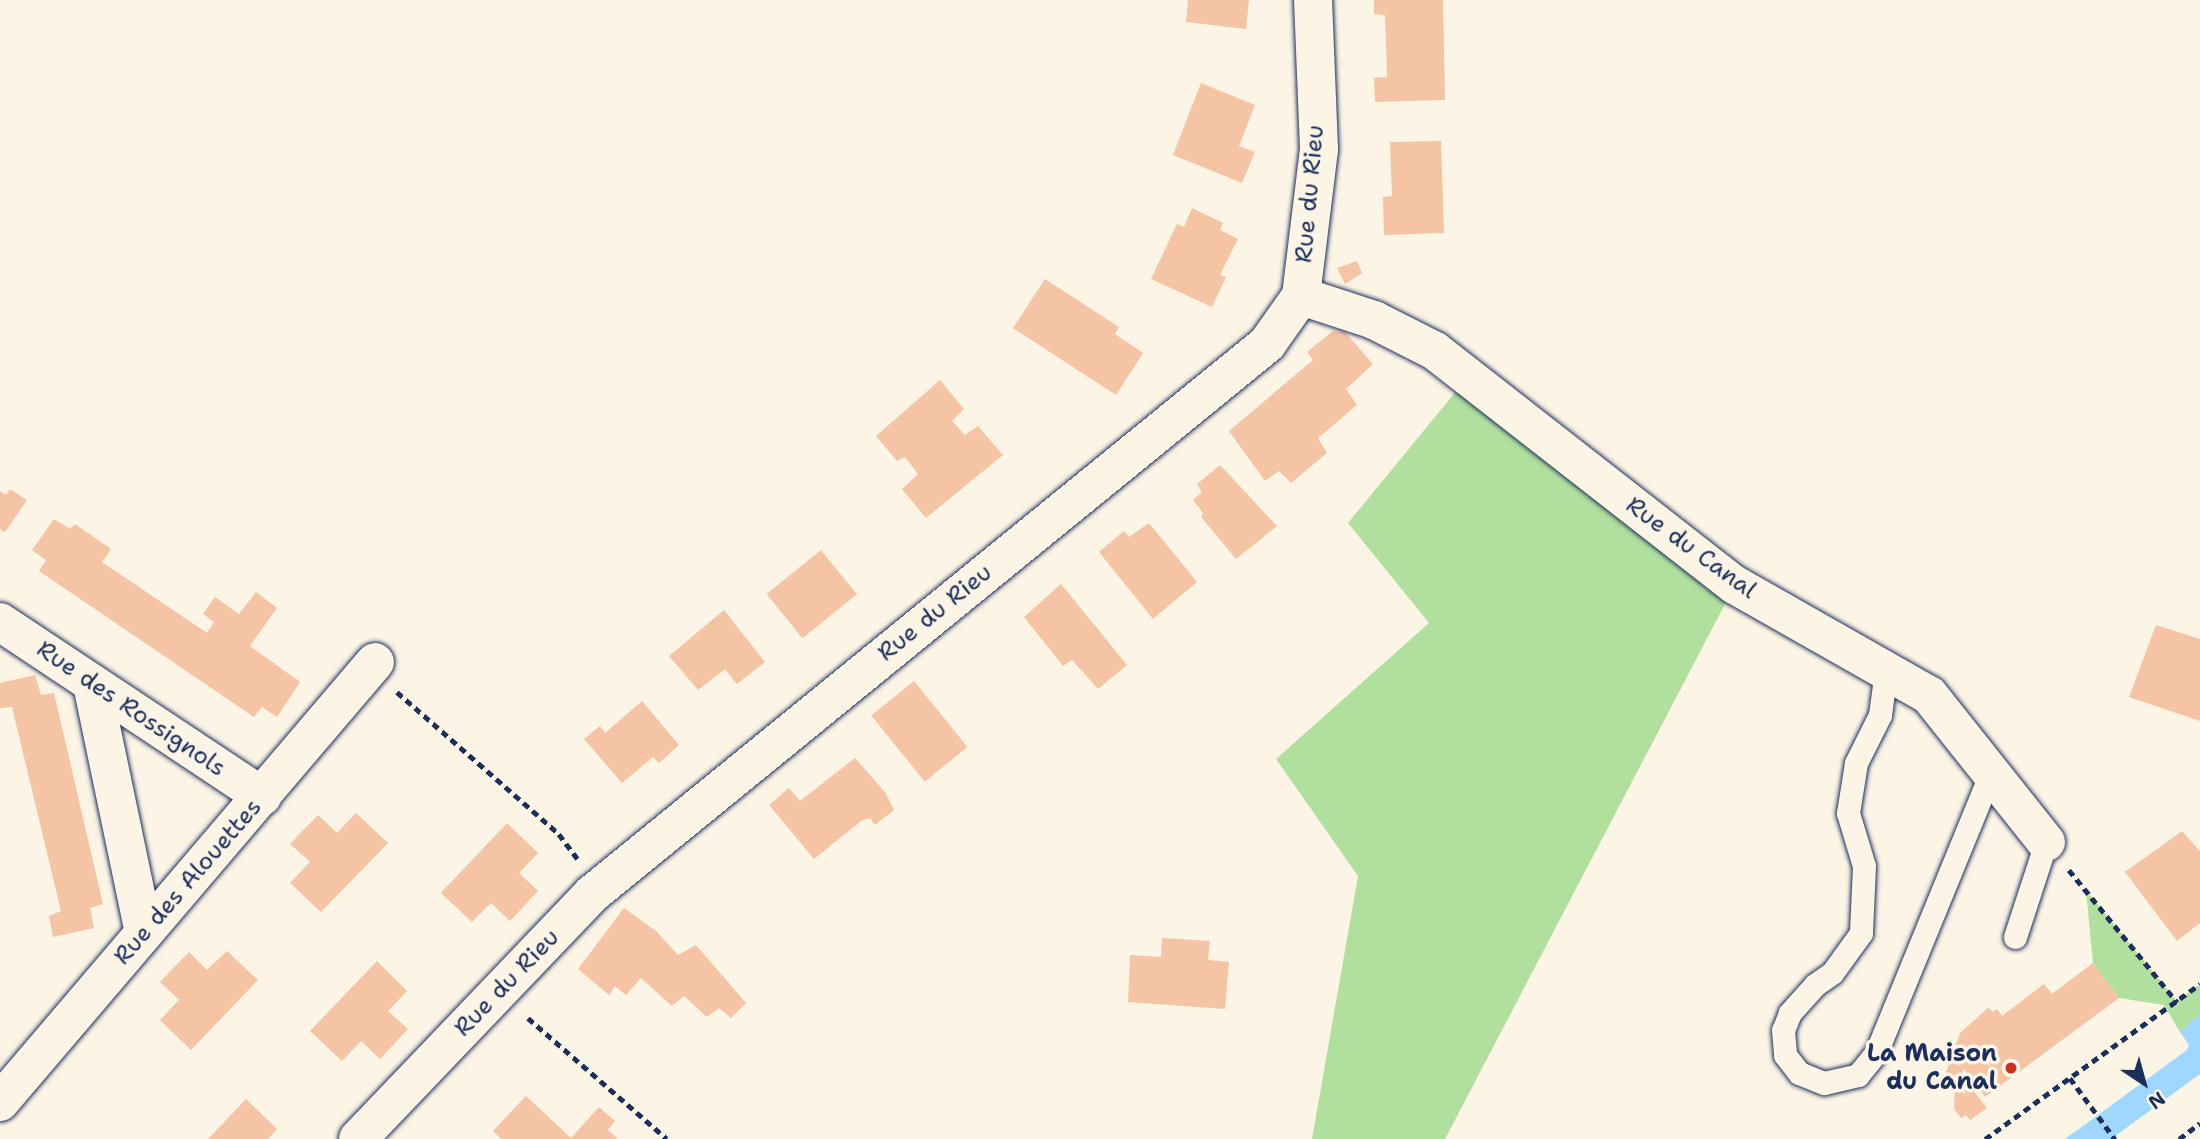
<!DOCTYPE html>
<style>
body{margin:0}
#map{position:relative;width:2200px;height:1139px;overflow:hidden;background:#fcf5e5;font-family:"Shantell Sans",sans-serif}
div>[style]{position:absolute}
.green>*{inset:0;background:#b1df9d}
.water>*{inset:0;background:#9fd7ff}
.building>*{inset:0;background:#f5c4a5;transform-origin:0 0}
.path>*{height:4.5px;margin-top:-2.25px;transform-origin:0;background:repeating-linear-gradient(90deg,#1b2f5e 0 7px,transparent 0 12px)}
.roads{filter:drop-shadow(0 0 2px #1b2f5e) drop-shadow(0 0 2px #1b2f5e)}
.lane>*{height:23px;margin:-11.5px;padding:0 11.5px;transform-origin:11.5px;border-radius:11.5px;background:#fcf5e5}
.street>*{height:38px;margin:-19px;padding:0 19px;transform-origin:19px;border-radius:19px;background:#fcf5e5}
.dots>*{width:19px;height:19px;translate:-50% -50%;box-sizing:border-box;border:4px solid #fcf5e5;border-radius:50%}
span{translate:-50% -50%;white-space:nowrap;text-align:center;line-height:1.15;-webkit-text-stroke:7px #fcf5e5;paint-order:stroke}
.street-label{font-size:24px;color:#1b2f5e}
.poi-label{font-size:24px;color:#1b2f5e;font-weight:700}
.right{translate:-100% -50%;text-align:right}
.north{position:absolute;left:2109px;top:1048px;width:70px;height:70px;-webkit-text-stroke:5px #fcf5e5;paint-order:stroke;rotate:144deg;font-size:19px;font-weight:700;line-height:28px;text-align:center;color:#1b2f5e}
.north::after{content:'';display:block;margin:auto;width:24px;height:32px;background:#1b2f5e;clip-path:polygon(50% 0,100% 100%,50% 72%,0 100%)}
</style>
<div id="map">
<div class="green">
<i style="clip-path:polygon(1476px 367px,1735px 585px,1445px 1139px,1312px 1139px,1358px 876px,1276px 759px,1429px 623px,1348px 523px)"></i>
<i style="clip-path:polygon(2086px 890px,2177px 1001px,2200px 984px,2200px 1014px,2180px 1032px,2164px 1005px,2119px 998px,2093px 963px)"></i>
</div>
<div class="water">
<i style="clip-path:polygon(2200px 1014px,2200px 1074px,2111px 1139px,2065px 1139px,2187px 1050px,2189px 1045px,2180px 1032px)"></i>
</div>
<div class="building">
<i style="clip-path:polygon(1188px 0,1249px 0,1246px 29px,1186px 22px)"></i>
<i style="clip-path:polygon(1374px 0,1443px 0,1445px 100px,1375px 102px,1374px 78px,1387px 77px,1385px 15px,1374px 14px)"></i>
<i style="clip-path:polygon(1201px 83px,1255px 105px,1239px 146px,1255px 152px,1242px 183px,1173px 155px)"></i>
<i style="clip-path:polygon(1441px 141px,1444px 233px,1384px 235px,1383px 197px,1392px 196px,1390px 142px)"></i>
<i style="clip-path:polygon(1192px 208px,1223px 223px,1220px 230px,1238px 239px,1220px 275px,1226px 277px,1212px 307px,1151px 279px,1177px 224px,1184px 227px)"></i>
<i style="clip-path:polygon(1357px 261px,1362px 273px,1345px 284px,1337px 268px)"></i>
<i style="clip-path:polygon(1045px 279px,1119px 327px,1115px 334px,1143px 353px,1116px 395px,1013px 328px)"></i>
<i style="clip-path:polygon(1333px 331px,1345px 332px,1373px 364px,1346px 389px,1357px 405px,1318px 438px,1327px 453px,1291px 483px,1279px 471px,1265px 481px,1229px 431px,1313px 360px,1307px 352px)"></i>
<i style="clip-path:polygon(940px 380px,964px 409px,952px 421px,965px 435px,978px 426px,1003px 455px,926px 518px,902px 489px,918px 474px,905px 457px,897px 461px,876px 436px)"></i>
<i style="clip-path:polygon(1220px 465px,1277px 526px,1236px 559px,1201px 517px,1203px 513px,1193px 500px,1202px 492px,1197px 484px)"></i>
<i style="clip-path:polygon(10px 489px,27px 500px,5px 532px,0 529px,0 491px,6px 495px)"></i>
<i style="clip-path:polygon(54px 519px,70px 529px,75px 524px,111px 549px,102px 562px,207px 633px,214px 622px,203px 614px,215px 597px,239px 614px,256px 592px,277px 608px,250px 646px,300px 682px,277px 717px,262px 707px,254px 717px,39px 571px,46px 560px,32px 550px)"></i>
<i style="clip-path:polygon(1149px 523px,1197px 582px,1153px 619px,1099px 552px,1124px 531px,1129px 537px)"></i>
<i style="left:821px;top:550px;width:57px;height:70px;rotate:51deg"></i>
<i style="clip-path:polygon(1061px 584px,1127px 665px,1098px 689px,1072px 660px,1063px 666px,1024px 617px)"></i>
<i style="clip-path:polygon(724px 610px,765px 662px,737px 684px,725px 669px,698px 690px,669px 656px)"></i>
<i style="clip-path:polygon(2156px 625px,2200px 639px,2200px 721px,2129px 697px)"></i>
<i style="clip-path:polygon(35px 675px,41px 695px,54px 693px,103px 904px,90px 908px,94px 928px,53px 937px,49px 916px,61px 911px,12px 707px,0 708px,0 683px)"></i>
<i style="left:914px;top:681px;width:85px;height:55px;rotate:51deg"></i>
<i style="clip-path:polygon(642px 701px,679px 745px,659px 763px,653px 757px,622px 783px,584px 739px,600px 726px,605px 733px)"></i>
<i style="clip-path:polygon(855px 758px,885px 792px,894px 810px,875px 825px,870px 818px,861px 821px,814px 859px,769px 805px,789px 788px,800px 801px)"></i>
<i style="clip-path:polygon(356px 813px,388px 843px,321px 912px,290px 883px,310px 862px,290px 844px,318px 815px,337px 833px)"></i>
<i style="clip-path:polygon(507px 823px,538px 853px,519px 873px,538px 891px,510px 921px,491px 903px,472px 922px,441px 893px)"></i>
<i style="clip-path:polygon(2182px 831px,2200px 851px,2200px 923px,2177px 941px,2125px 872px)"></i>
<i style="clip-path:polygon(624px 908px,656px 931px,678px 955px,696px 945px,746px 1003px,731px 1018px,719px 1008px,707px 1017px,684px 996px,672px 1006px,641px 978px,626px 995px,615px 986px,609px 995px,578px 969px)"></i>
<i style="clip-path:polygon(1162px 938px,1210px 941px,1208px 960px,1229px 962px,1225px 1009px,1128px 1002px,1130px 955px,1161px 957px)"></i>
<i style="clip-path:polygon(227px 951px,258px 980px,191px 1050px,160px 1020px,179px 1000px,160px 982px,189px 952px,207px 970px)"></i>
<i style="clip-path:polygon(377px 961px,407px 991px,388px 1011px,408px 1029px,380px 1059px,361px 1041px,342px 1061px,310px 1031px)"></i>
<i style="clip-path:polygon(2093px 963px,2119px 998px,1985px 1097px,1964px 1069px,1961px 1075px,1987px 1108px,1970px 1120px,1966px 1115px,1961px 1118px,1954px 1109px,1955px 1081px,1944px 1078px,1960px 1033px,1989px 1007px,1992px 1012px,1997px 1009px,2002px 1016px,2044px 984px,2052px 994px)"></i>
<i style="clip-path:polygon(526px 1096px,571px 1138px,599px 1107px,615px 1121px,608px 1130px,618px 1139px,501px 1139px,493px 1131px)"></i>
<i style="clip-path:polygon(246px 1099px,277px 1129px,268px 1139px,208px 1139px)"></i>
</div>
<div class="path">
<i style="left:397px;top:692px;width:215px;rotate:41.2deg"></i>
<i style="left:559px;top:834px;width:31px;rotate:53deg"></i>
<i style="left:2069px;top:870px;width:171px;rotate:50.7deg"></i>
<i style="left:528px;top:1018px;width:184px;rotate:41deg"></i>
<i style="left:2070px;top:1078px;width:76px;rotate:53.6deg"></i>
<i style="left:1985px;top:1139px;width:265px;rotate:-35.8deg"></i>
<i style="left:2179px;top:1139px;width:26px;rotate:-37deg"></i>
</div>
<div class="roads">
<div class="lane">
<i style="left:1886px;top:670px;width:45px;rotate:97.6deg"></i>
<i style="left:1880px;top:715px;width:54px;rotate:116.6deg"></i>
<i style="left:1856px;top:763px;width:51px;rotate:99.1deg"></i>
<i style="left:1848px;top:813px;width:55px;rotate:73.2deg"></i>
<i style="left:1864px;top:866px;width:67px;rotate:92.6deg"></i>
<i style="left:1861px;top:933px;width:49px;rotate:125.9deg"></i>
<i style="left:1832px;top:973px;width:21px;rotate:145deg"></i>
<i style="left:1815px;top:985px;width:38px;rotate:132deg"></i>
<i style="left:1790px;top:1013px;width:18px;rotate:112deg"></i>
<i style="left:1783px;top:1030px;width:25px;rotate:85deg"></i>
<i style="left:1785px;top:1055px;width:23px;rotate:52deg"></i>
<i style="left:1799px;top:1073px;width:27px;rotate:22deg"></i>
<i style="left:1824px;top:1083px;width:35px;rotate:-13deg"></i>
<i style="left:1858px;top:1075px;width:28px;rotate:-51deg"></i>
<i style="left:1876px;top:1053px;width:303px;rotate:-67.7deg"></i>
<i style="left:2015px;top:937px;width:100px;rotate:-71.9deg"></i>
</div>
<div class="street">
<i style="left:1301px;top:296px;width:77px;rotate:18.2deg"></i>
<i style="left:1374px;top:320px;width:68px;rotate:26.9deg"></i>
<i style="left:1435px;top:351px;width:380px;rotate:38deg"></i>
<i style="left:1735px;top:585px;width:223px;rotate:29.6deg"></i>
<i style="left:1929px;top:695px;width:188px;rotate:51.5deg"></i>
<i style="left:0;top:622px;width:315px;rotate:33.6deg"></i>
<i style="left:92px;top:684px;width:254px;rotate:78.2deg"></i>
<i style="left:0;top:1102px;width:578px;rotate:-49.56deg"></i>
<i style="left:358px;top:1139px;width:339px;rotate:-46.3deg"></i>
<i style="left:592px;top:894px;width:871px;rotate:-39.17deg"></i>
<i style="left:1267px;top:344px;width:59px;rotate:-54.7deg"></i>
<i style="left:1301px;top:296px;width:148px;rotate:-83deg"></i>
<i style="left:1319px;top:149px;width:149px;rotate:-92.3deg"></i>
</div>
</div>
<div class="dots">
<i style="left:2011px;top:1068px;background:#c8321e"></i>
</div>
<div class="street-label">
<span style="left:1310px;top:194px;rotate:-85deg">Rue du Rieu</span>
<span style="left:1691px;top:548px;rotate:36deg">Rue du Canal</span>
<span style="left:935px;top:613px;rotate:-39deg">Rue du Rieu</span>
<span style="left:131px;top:709px;rotate:34deg">Rue des Rossignols</span>
<span style="left:188px;top:882px;rotate:-49deg">Rue des Alouettes</span>
<span style="left:507px;top:983px;rotate:-46deg">Rue du Rieu</span>
</div>
<div class="poi-label">
<span class="right" style="left:1997px;top:1068px">La Maison<br>du Canal</span>
</div>
<div class="north">N</div>
</div>
